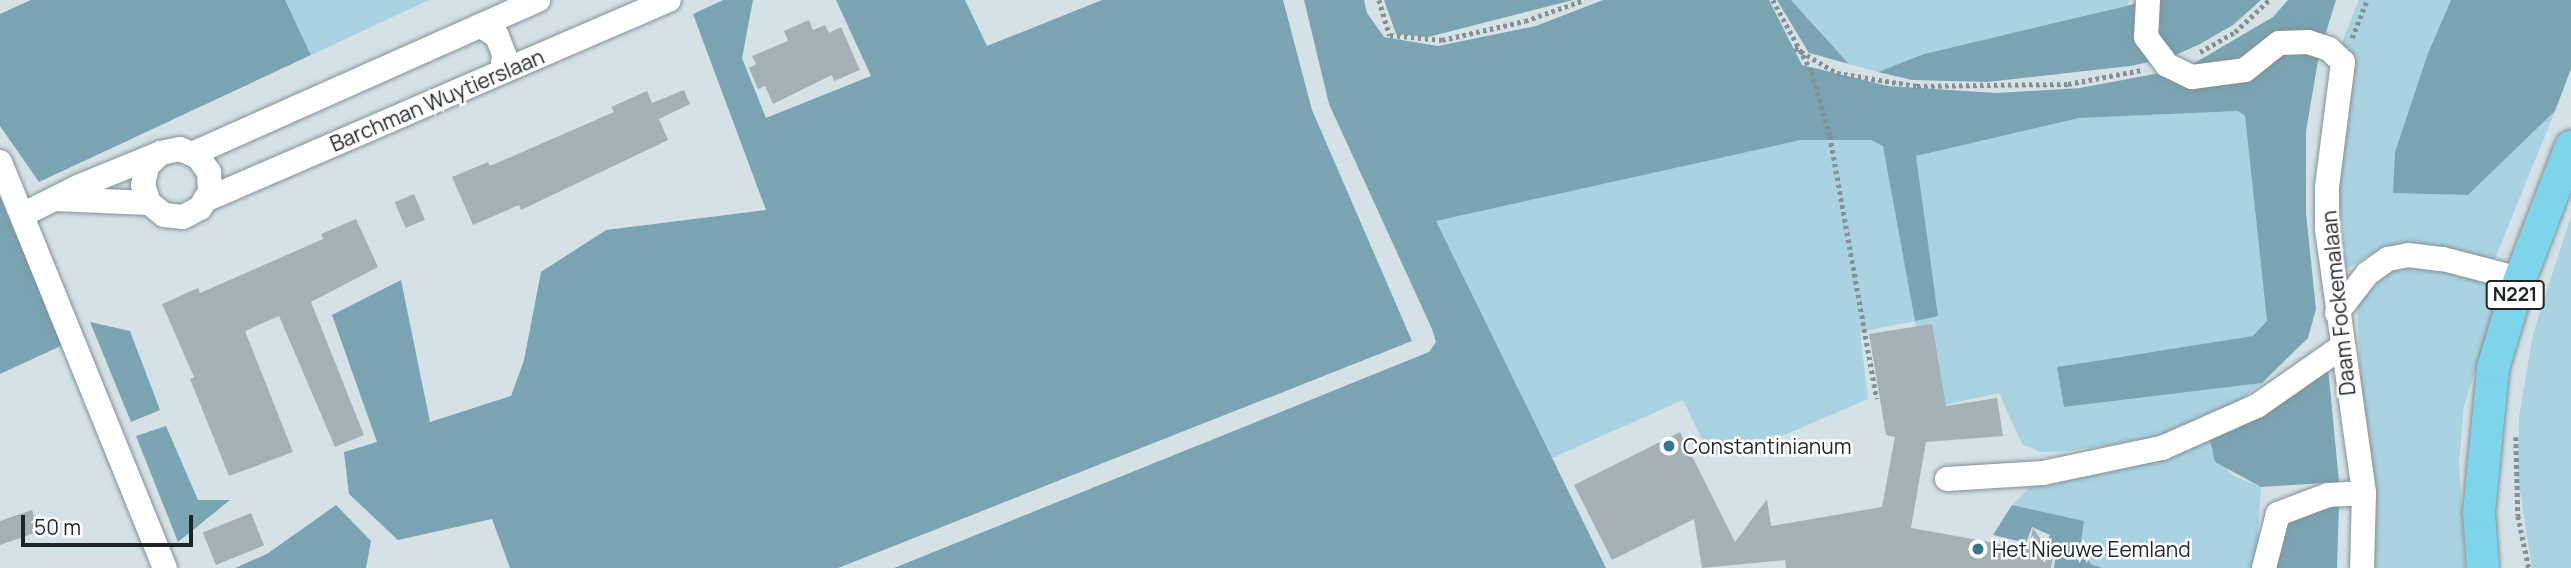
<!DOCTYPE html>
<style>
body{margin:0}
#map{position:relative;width:2571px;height:568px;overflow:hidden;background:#d4e2e7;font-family:Manrope,sans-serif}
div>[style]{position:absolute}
.green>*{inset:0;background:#a9d3e1}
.forest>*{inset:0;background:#7aa4b2}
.building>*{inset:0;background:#a3b1b6;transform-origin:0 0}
.path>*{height:4.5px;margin-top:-2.25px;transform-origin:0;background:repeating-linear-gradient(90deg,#869094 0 3.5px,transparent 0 7px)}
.roads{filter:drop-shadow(0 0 2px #839095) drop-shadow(0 0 2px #839095)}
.minor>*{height:24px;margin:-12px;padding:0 12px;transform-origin:12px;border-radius:12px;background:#fff}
.major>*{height:32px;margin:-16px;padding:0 16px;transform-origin:16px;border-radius:16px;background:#7dd4eb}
.dots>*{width:19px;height:19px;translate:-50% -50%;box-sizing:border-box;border:4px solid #fff;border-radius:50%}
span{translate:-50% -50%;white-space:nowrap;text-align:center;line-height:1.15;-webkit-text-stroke:5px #fff;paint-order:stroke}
.shield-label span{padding:2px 5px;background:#fff;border:2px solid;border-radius:5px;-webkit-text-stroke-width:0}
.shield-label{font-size:19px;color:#1f2426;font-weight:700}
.street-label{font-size:21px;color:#1f2426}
.poi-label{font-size:21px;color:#1f2426}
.left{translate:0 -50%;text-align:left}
.scale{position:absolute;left:21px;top:515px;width:172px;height:32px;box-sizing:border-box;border:4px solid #1f2426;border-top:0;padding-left:9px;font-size:21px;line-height:24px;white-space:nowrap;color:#1f2426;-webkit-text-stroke:5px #fff;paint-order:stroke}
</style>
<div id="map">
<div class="green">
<i style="clip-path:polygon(285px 0,429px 0,311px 55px)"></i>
<i style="clip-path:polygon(1791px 0,2130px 0,2128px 5px,1924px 54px,1878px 72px,1849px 64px)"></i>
<i style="clip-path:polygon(2359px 0,2451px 0,2428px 53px,2396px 152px,2393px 192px,2468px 195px,2555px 111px,2494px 261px,2395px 248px,2373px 253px,2342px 272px,2329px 243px,2334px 90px,2343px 40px)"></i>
<i style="clip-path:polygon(2238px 111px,2245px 116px,2267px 321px,2254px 336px,2057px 367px,2065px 407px,2262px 383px,2235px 403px,2159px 437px,2069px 451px,2040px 452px,2022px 444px,1999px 393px,1935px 407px,1915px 321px,1860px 332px,1868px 399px,1754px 448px,1710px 456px,1683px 400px,1552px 458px,1435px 221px,1801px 140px,1871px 140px,1883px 146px,1888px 164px,1915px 320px,1916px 156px,2079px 118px)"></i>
<i style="clip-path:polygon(2571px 216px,2571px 568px,2532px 568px,2518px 478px,2519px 417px,2533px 334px)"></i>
<i style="clip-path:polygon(2416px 262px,2486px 281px,2497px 301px,2464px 406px,2459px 461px,2465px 568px,2371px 568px,2357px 307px,2361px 295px,2383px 273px)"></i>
<i style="clip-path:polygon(2209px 437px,2211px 450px,2232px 475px,2261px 487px,2256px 568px,2102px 568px,2091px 564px,2080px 549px,2079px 540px,2012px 505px,2031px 486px,2112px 472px)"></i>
</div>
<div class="forest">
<i style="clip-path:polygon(31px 0,285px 0,311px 55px,39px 182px,0 126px,0 14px)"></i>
<i style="clip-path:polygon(723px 0,753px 0,742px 58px,766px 118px,871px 76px,836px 0,965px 0,987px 46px,1102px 0,1283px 0,1312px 110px,1412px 341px,838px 568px,510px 568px,492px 519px,398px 540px,349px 494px,344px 452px,377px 442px,332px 315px,401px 280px,430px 422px,511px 396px,524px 360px,541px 272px,606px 230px,766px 210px,693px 14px)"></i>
<i style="clip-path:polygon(1304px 0,1364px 0,1367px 13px,1384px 37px,1438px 46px,1536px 26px,1603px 0,1769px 0,1802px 65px,1888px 86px,1997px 93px,2080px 88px,2186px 68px,2273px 17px,2288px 0,2336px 0,2319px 55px,2306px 131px,2306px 213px,2316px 309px,2308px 338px,2262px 383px,2064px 407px,2057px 367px,2253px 336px,2267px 321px,2245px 116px,2238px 111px,2079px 118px,1916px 156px,1938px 316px,1915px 321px,1883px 146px,1871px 140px,1801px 140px,1436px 221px,1606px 568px,894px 568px,1429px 352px,1436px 342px,1432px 329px,1329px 104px)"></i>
<i style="clip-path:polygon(1384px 0,1573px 0,1428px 37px,1396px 34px)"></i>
<i style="clip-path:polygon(1777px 0,1791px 0,1849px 64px,1809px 53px)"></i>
<i style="clip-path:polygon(2151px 0,2261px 0,2233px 25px,2200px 44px,2169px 58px,2130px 66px,1987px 82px,1912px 80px,1878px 72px,1924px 54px)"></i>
<i style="clip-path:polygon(2451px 0,2571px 0,2571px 69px,2555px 111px,2468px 195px,2393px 193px,2395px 152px,2428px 53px)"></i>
<i style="clip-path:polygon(0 197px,63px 345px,0 374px)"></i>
<i style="clip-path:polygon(90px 322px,130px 331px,160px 410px,131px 422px)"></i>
<i style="clip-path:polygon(2328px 367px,2339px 482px,2261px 487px,2215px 462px,2209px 437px)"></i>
<i style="clip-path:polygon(166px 426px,198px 500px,230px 500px,178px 542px,136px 436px)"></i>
<i style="clip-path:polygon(2339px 503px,2337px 568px,2275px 568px,2282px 521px)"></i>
<i style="clip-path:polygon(336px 505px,371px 541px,366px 568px,235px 568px,267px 554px)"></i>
<i style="clip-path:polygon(2012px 505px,2084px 521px,2080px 549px,2091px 564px,2102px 568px,2054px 568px,2056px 552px,2044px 549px,2050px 535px,2032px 527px,2026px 543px,1993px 535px)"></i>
</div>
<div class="building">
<i style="clip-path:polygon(809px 20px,813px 30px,825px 25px,829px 33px,841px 27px,860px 70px,834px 81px,832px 75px,773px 104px,765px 86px,758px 89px,754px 80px,749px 68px,756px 64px,752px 56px,788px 41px,784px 31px)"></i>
<i style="clip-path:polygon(684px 90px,690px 104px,659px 119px,668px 140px,521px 210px,519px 205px,473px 225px,452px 177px,488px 162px,490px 166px,614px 112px,611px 107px,647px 91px,652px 103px)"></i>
<i style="left:414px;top:194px;width:28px;height:21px;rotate:67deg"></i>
<i style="clip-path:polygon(356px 219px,378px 267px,311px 302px,364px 435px,335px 447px,279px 316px,245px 331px,293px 452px,229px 476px,190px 379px,194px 377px,162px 304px,198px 288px,200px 293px,323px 239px,321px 234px)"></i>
<i style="clip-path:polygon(1932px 324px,1946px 406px,1997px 398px,2003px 436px,1926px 442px,1911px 528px,2028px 549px,2033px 528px,2053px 557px,2051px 568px,1786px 568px,1785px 560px,1702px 568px,1694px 519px,1612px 560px,1574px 485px,1680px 432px,1735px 542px,1767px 499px,1771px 526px,1882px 507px,1895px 437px,1886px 435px,1869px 334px)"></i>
<i style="clip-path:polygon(32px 510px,40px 531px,0 545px,0 521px)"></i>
<i style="left:251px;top:513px;width:35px;height:52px;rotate:68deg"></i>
</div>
<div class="path">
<i style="left:1379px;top:0;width:37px;rotate:73deg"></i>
<i style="left:1390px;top:35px;width:52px;rotate:5.5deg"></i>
<i style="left:1442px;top:40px;width:85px;rotate:-12.9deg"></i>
<i style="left:1525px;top:21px;width:63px;rotate:-19.6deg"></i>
<i style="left:1773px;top:0;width:82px;rotate:61.6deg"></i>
<i style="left:1812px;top:72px;width:66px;rotate:74.3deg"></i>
<i style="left:1830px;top:136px;width:267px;rotate:79.9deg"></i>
<i style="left:2352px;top:38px;width:41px;rotate:-68.5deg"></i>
<i style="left:1795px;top:48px;width:49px;rotate:30.8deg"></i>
<i style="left:1837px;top:73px;width:81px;rotate:9.2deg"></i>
<i style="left:1917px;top:86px;width:151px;rotate:-0.8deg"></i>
<i style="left:2068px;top:84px;width:75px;rotate:-10.7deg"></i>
<i style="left:2200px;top:52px;width:40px;rotate:-29.7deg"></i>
<i style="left:2235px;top:32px;width:47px;rotate:-43.3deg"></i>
<i style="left:2516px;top:437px;width:79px;rotate:88.5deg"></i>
<i style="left:2518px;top:516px;width:53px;rotate:78.1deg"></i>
</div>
<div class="roads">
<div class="minor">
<i style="left:2148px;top:0;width:37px;rotate:93deg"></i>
<i style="left:2146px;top:37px;width:35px;rotate:53deg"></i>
<i style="left:2167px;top:65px;width:28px;rotate:26deg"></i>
<i style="left:2192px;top:77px;width:53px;rotate:-7.5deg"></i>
<i style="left:2245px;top:70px;width:43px;rotate:-38.5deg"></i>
<i style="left:2279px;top:43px;width:29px;rotate:-2deg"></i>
<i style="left:2308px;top:42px;width:22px;rotate:18deg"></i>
<i style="left:2329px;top:49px;width:19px;rotate:43deg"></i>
<i style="left:2343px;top:62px;width:126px;rotate:97.3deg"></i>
<i style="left:2327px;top:187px;width:42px;rotate:90deg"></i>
<i style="left:2327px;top:229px;width:267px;rotate:82deg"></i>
<i style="left:2364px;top:493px;width:75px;rotate:91.5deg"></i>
<i style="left:481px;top:26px;width:19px;rotate:32deg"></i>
<i style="left:497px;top:36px;width:19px;rotate:69deg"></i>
<i style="left:504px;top:54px;width:18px;rotate:96deg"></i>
<i style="left:192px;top:154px;width:379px;rotate:-24deg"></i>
<i style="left:0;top:162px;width:438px;rotate:67.9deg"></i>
<i style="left:55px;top:199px;width:94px;rotate:2.4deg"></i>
<i style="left:205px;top:200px;width:505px;rotate:-23.32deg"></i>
<i style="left:22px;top:215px;width:65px;rotate:-26.6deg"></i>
<i style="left:80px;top:186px;width:87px;rotate:-22.2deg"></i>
<i style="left:161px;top:153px;width:19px;rotate:-12deg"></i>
<i style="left:180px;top:149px;width:20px;rotate:24deg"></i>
<i style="left:198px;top:157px;width:19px;rotate:54deg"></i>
<i style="left:209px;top:172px;width:20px;rotate:87deg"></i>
<i style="left:210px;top:192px;width:19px;rotate:122deg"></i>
<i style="left:200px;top:208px;width:19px;rotate:152deg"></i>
<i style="left:183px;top:217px;width:19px;rotate:-174deg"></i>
<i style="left:164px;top:215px;width:19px;rotate:-141deg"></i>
<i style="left:149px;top:203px;width:19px;rotate:-108deg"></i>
<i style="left:143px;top:185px;width:19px;rotate:-78deg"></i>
<i style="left:147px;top:166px;width:19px;rotate:-43deg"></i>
<i style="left:2337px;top:313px;width:49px;rotate:-52.4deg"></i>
<i style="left:2367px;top:274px;width:26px;rotate:-36deg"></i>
<i style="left:2388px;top:259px;width:20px;rotate:-11deg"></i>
<i style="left:2408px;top:255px;width:35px;rotate:7deg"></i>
<i style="left:2443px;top:259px;width:80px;rotate:14.6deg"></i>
<i style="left:1947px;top:479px;width:96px;rotate:-3.6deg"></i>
<i style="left:2043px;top:473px;width:122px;rotate:-11.9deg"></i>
<i style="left:2162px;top:448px;width:104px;rotate:-23.9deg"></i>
<i style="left:2257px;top:406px;width:101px;rotate:-34.9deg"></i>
<i style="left:2264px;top:568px;width:56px;rotate:-75.5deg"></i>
<i style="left:2278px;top:514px;width:53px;rotate:-20.8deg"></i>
<i style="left:2328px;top:495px;width:36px;rotate:-3deg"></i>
</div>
<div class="major">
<i style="left:2483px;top:568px;width:56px;rotate:-94.1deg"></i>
<i style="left:2479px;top:512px;width:145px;rotate:-84.4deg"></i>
<i style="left:2493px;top:368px;width:93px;rotate:-73.1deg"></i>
<i style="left:2520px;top:279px;width:142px;rotate:-69deg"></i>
</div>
</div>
<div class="dots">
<i style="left:1669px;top:446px;background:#38788c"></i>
<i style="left:1978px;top:549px;background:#38788c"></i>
</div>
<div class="shield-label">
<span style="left:2515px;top:295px">N221</span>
</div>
<div class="street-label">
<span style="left:437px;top:100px;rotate:-23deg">Barchman Wuytierslaan</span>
<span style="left:2338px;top:303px;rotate:-96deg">Daam Fockemalaan</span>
</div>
<div class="poi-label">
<span class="left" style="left:1683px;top:446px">Constantinianum</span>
<span class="left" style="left:1992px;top:549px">Het Nieuwe Eemland</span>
</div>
<div class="scale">50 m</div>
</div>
